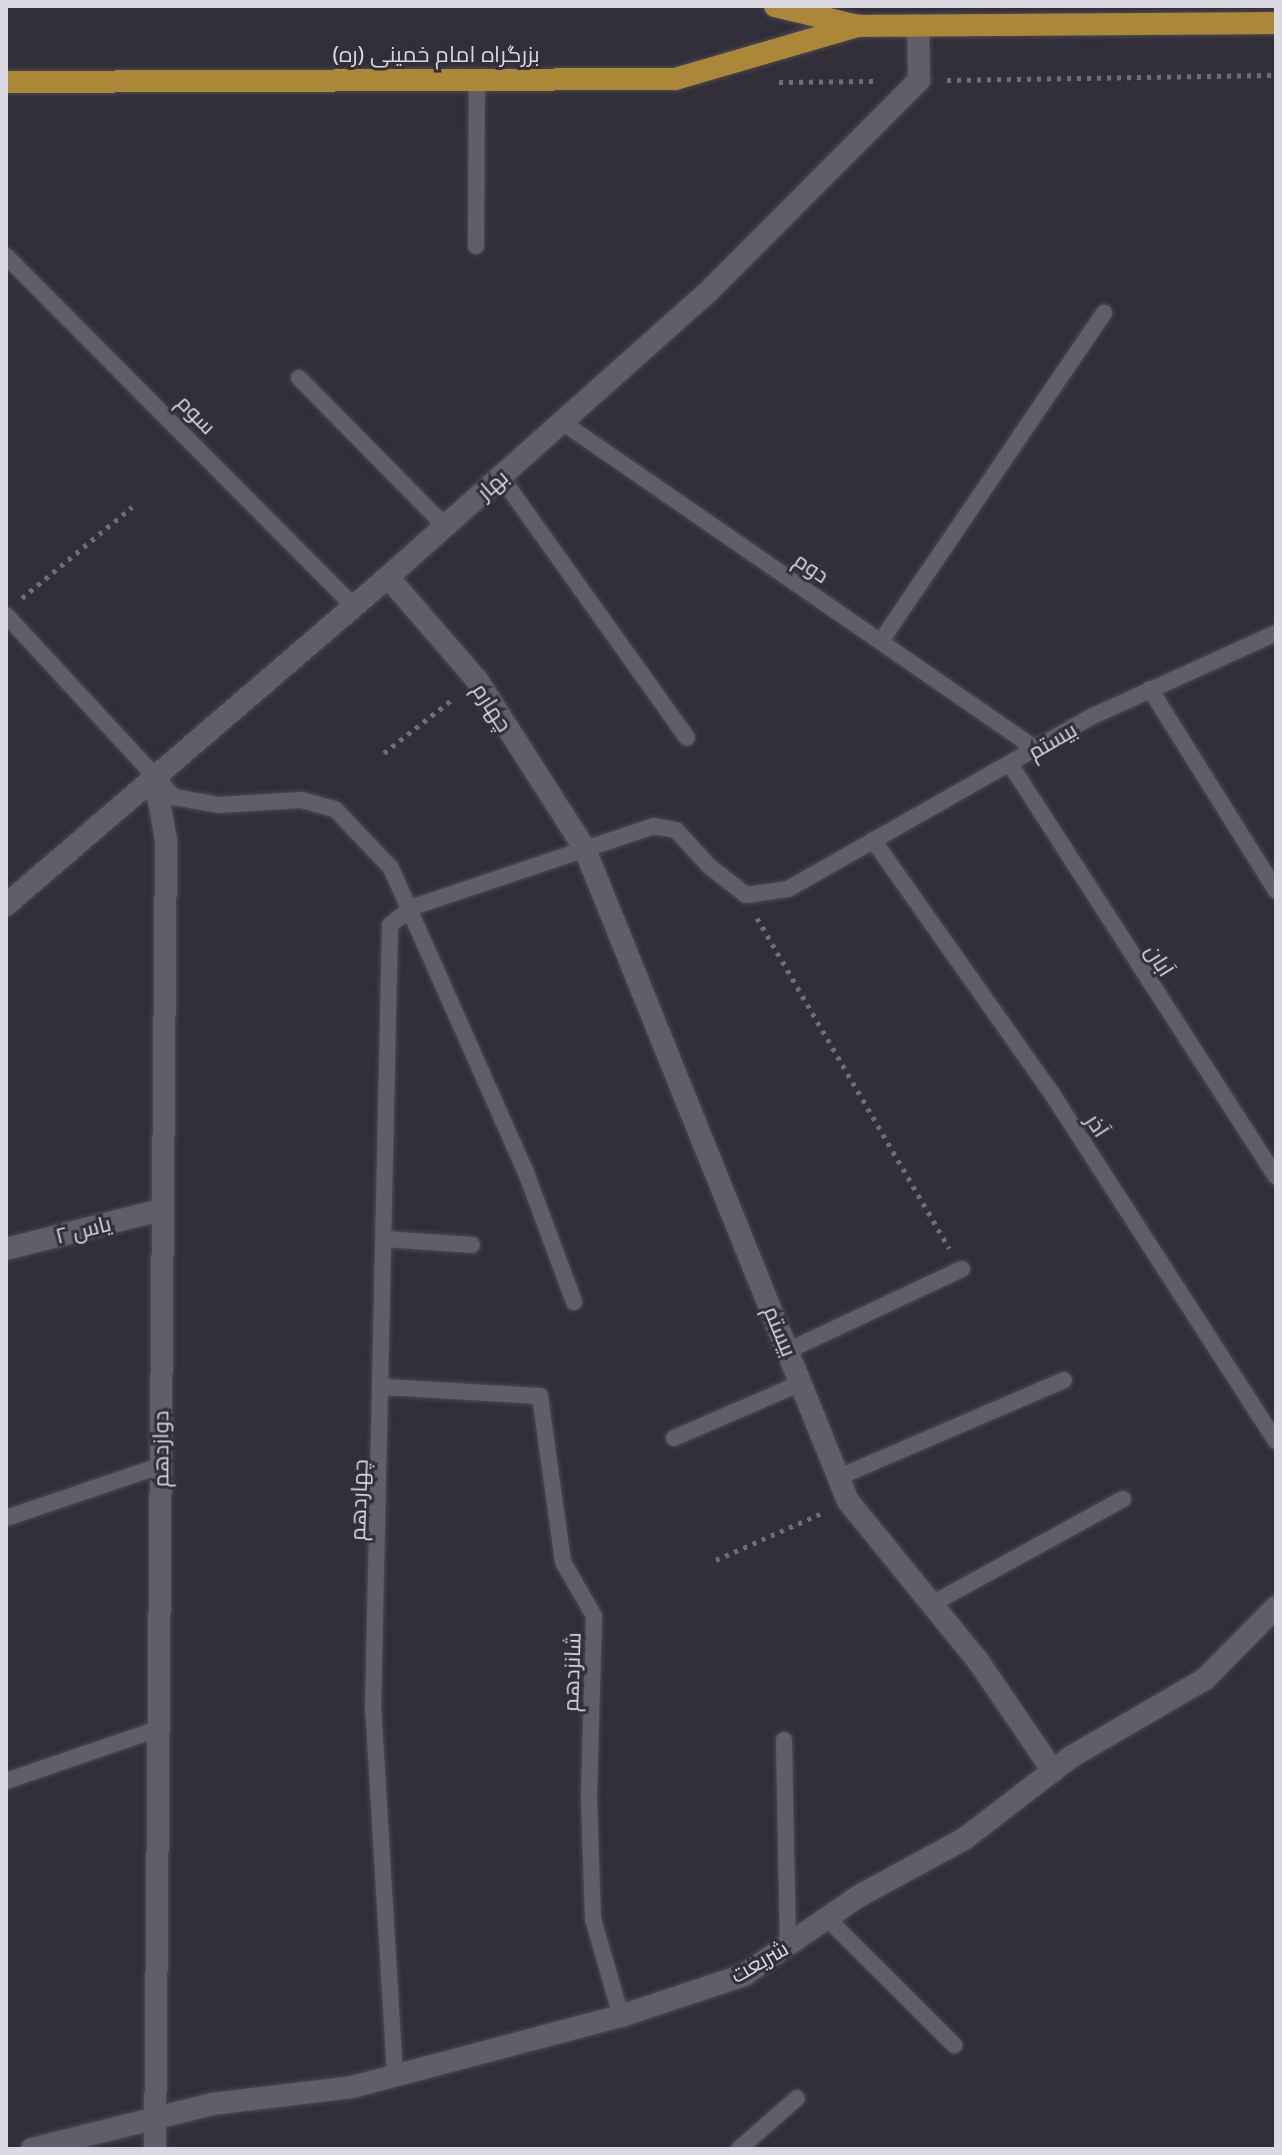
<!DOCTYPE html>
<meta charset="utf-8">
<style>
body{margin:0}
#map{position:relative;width:1282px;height:2155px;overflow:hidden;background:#322e3a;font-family:"Noto Sans",Cairo,sans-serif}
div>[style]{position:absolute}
.path>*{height:5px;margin-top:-2.5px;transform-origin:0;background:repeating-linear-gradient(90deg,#716d78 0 4px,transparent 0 10px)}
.roads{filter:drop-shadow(0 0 2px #4c4953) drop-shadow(0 0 2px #4c4953)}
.service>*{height:16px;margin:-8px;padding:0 8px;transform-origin:8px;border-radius:8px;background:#615d6b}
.minor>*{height:22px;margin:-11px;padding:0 11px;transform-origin:11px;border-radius:11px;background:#615d6b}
.trunk>*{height:22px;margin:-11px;padding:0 11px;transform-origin:11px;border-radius:11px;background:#aa8837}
span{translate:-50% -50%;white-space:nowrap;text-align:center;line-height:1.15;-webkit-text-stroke:6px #322e3a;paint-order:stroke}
.street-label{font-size:22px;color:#dbd9e1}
.frame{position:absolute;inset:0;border:8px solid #dbd9e1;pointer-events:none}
</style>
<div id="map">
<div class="path">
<i style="left:947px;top:80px;width:329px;rotate:-0.9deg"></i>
<i style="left:779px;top:82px;width:98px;rotate:-0.6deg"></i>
<i style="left:22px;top:598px;width:143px;rotate:-39.6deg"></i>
<i style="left:384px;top:753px;width:89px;rotate:-38.2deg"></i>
<i style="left:757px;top:918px;width:382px;rotate:59.8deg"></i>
<i style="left:716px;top:1560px;width:116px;rotate:-23.9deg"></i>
</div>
<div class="roads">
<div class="service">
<i style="left:476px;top:246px;width:166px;rotate:-89.7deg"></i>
<i style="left:6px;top:256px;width:494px;rotate:45.2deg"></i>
<i style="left:299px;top:378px;width:208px;rotate:45.4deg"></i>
<i style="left:562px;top:422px;width:576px;rotate:34.6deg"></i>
<i style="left:501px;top:477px;width:320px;rotate:54.5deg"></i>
<i style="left:6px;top:615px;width:248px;rotate:47.3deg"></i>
<i style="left:174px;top:797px;width:46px;rotate:10.1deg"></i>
<i style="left:219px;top:805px;width:82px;rotate:-3.5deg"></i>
<i style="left:301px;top:800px;width:35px;rotate:15deg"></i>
<i style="left:335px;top:809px;width:81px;rotate:46.5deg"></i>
<i style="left:391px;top:868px;width:330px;rotate:66.1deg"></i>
<i style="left:525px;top:1170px;width:141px;rotate:69.6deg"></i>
<i style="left:881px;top:641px;width:397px;rotate:-55.8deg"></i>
<i style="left:1150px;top:689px;width:238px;rotate:58deg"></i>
<i style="left:1010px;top:764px;width:491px;rotate:57.2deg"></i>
<i style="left:873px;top:840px;width:314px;rotate:54.8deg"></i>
<i style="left:1054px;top:1097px;width:409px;rotate:57.2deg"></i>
<i style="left:385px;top:1239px;width:87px;rotate:3.9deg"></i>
<i style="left:789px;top:1350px;width:191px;rotate:-25.1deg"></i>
<i style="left:383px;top:1387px;width:157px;rotate:3.3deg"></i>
<i style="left:540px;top:1396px;width:168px;rotate:82.1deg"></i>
<i style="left:563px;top:1562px;width:62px;rotate:60.1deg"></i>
<i style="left:594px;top:1616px;width:183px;rotate:91.6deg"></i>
<i style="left:589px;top:1799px;width:120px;rotate:88.1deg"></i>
<i style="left:593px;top:1919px;width:101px;rotate:73.9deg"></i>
<i style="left:674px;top:1438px;width:138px;rotate:-23.4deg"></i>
<i style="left:839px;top:1477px;width:245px;rotate:-23.3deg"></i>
<i style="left:6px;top:1518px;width:163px;rotate:-18.7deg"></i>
<i style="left:932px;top:1604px;width:218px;rotate:-28.8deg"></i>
<i style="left:784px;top:1740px;width:205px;rotate:88.9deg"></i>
<i style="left:6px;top:1781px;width:161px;rotate:-18.9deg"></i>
<i style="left:827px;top:1918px;width:180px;rotate:45deg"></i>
<i style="left:395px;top:2075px;width:366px;rotate:-93.4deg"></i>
<i style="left:373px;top:1710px;width:785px;rotate:-88.76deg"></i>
<i style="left:390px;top:925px;width:29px;rotate:-38deg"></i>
<i style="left:413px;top:907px;width:253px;rotate:-18.6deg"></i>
<i style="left:653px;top:826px;width:23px;rotate:10deg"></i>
<i style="left:676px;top:830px;width:49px;rotate:47.5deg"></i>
<i style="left:709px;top:866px;width:47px;rotate:38.1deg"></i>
<i style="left:746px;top:895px;width:42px;rotate:-8.1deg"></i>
<i style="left:788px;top:889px;width:348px;rotate:-29.6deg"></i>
<i style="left:1091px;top:717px;width:203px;rotate:-24.4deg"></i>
<i style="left:739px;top:2149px;width:77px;rotate:-41.3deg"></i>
</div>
<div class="minor">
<i style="left:388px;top:577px;width:136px;rotate:49.2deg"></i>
<i style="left:477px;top:680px;width:198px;rotate:57.4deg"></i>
<i style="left:584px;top:847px;width:705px;rotate:68.02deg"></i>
<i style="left:848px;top:1501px;width:206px;rotate:50.9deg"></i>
<i style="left:978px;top:1661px;width:133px;rotate:55.7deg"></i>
<i style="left:155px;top:779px;width:62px;rotate:79.8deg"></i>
<i style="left:166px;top:840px;width:1309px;rotate:90.48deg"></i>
<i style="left:6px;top:905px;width:503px;rotate:-40.65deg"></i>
<i style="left:388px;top:577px;width:427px;rotate:-41.7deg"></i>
<i style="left:707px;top:293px;width:301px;rotate:-45.1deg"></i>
<i style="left:919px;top:80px;width:55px;rotate:-91deg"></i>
<i style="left:6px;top:1249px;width:159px;rotate:-14.2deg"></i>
<i style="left:32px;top:2149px;width:186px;rotate:-14deg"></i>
<i style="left:212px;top:2104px;width:141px;rotate:-6.9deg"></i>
<i style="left:352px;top:2087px;width:278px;rotate:-14.8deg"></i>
<i style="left:621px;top:2016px;width:130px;rotate:-18.4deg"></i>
<i style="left:744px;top:1975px;width:140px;rotate:-34.5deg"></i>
<i style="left:859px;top:1896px;width:119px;rotate:-28.5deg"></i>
<i style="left:964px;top:1839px;width:135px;rotate:-37.5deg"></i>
<i style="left:1071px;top:1757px;width:155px;rotate:-30.2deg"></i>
<i style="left:1205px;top:1679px;width:101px;rotate:-45.4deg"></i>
</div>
<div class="trunk">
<i style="left:775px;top:6px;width:85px;rotate:13.5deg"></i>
<i style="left:858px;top:26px;width:418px;rotate:-0.4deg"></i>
<i style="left:6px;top:82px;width:669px;rotate:-0.26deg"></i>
<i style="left:675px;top:79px;width:191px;rotate:-16.2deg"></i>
</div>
</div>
<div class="street-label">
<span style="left:436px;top:54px">بزرگراه امام خمینی (ره)</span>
<span style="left:197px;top:414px;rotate:46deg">سوم</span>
<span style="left:492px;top:484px;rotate:-41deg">بهار</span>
<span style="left:812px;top:567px;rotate:34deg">دوم</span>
<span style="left:493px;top:707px;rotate:57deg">چهارم</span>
<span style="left:1052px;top:740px;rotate:-30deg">بیستم</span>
<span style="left:1160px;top:960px;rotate:58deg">آبان</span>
<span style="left:1098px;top:1125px;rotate:57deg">آذر</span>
<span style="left:83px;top:1229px;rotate:-14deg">یاس ۲</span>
<span style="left:781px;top:1331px;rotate:68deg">بیستم</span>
<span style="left:160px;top:1449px;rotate:-90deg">دوازدهم</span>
<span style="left:358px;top:1500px;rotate:-88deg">چهاردهم</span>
<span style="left:571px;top:1672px;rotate:-88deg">شانزدهم</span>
<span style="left:759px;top:1961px;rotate:-30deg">شریعت</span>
</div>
<div class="frame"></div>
</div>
